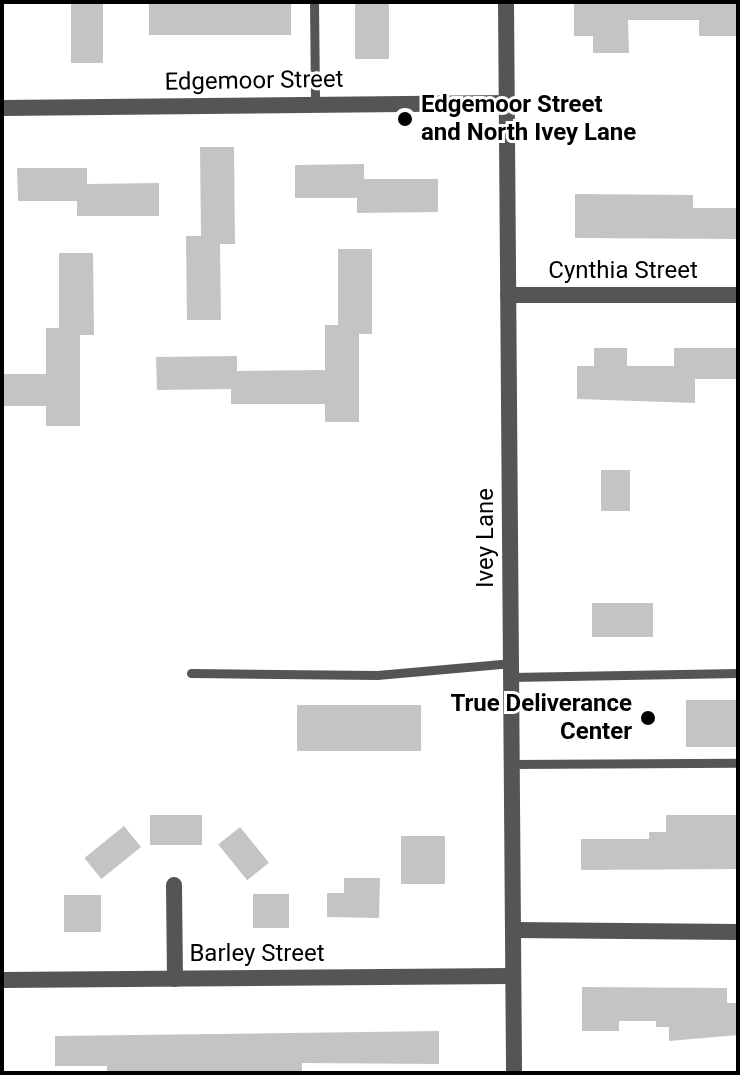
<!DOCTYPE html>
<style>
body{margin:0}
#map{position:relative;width:740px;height:1075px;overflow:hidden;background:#fff;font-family:Roboto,sans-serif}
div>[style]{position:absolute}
.building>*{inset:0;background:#c4c4c4;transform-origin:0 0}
.service>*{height:9px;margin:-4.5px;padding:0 4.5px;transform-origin:4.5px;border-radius:4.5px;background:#555}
.minor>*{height:16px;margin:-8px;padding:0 8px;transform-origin:8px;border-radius:8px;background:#555}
.tertiary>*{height:16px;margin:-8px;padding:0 8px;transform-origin:8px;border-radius:8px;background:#555}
.dots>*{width:22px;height:22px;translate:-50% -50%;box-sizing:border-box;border:4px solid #fff;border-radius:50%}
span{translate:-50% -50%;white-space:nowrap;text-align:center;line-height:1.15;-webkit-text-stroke:6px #fff;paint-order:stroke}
.street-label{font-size:24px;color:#000}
.poi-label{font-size:24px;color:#000;font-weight:700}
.left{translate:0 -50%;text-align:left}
.right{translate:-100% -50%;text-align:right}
.frame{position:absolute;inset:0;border:4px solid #000;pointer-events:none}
</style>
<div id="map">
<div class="building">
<i style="left:71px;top:2px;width:32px;height:61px"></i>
<i style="left:149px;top:2px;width:142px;height:33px"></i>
<i style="left:355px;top:2px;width:34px;height:57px"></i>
<i style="clip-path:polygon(574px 2px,738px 2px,738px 36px,699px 36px,699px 20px,628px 20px,629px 53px,593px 53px,593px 36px,574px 36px)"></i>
<i style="clip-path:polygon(200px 147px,234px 147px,235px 244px,220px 244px,221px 320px,187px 320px,186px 236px,201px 236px)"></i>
<i style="clip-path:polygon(364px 164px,364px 179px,438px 179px,438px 212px,357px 213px,357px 198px,295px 198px,295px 165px)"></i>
<i style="clip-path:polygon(17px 168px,87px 168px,87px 184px,159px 183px,159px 216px,77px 216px,77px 201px,18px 201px)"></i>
<i style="clip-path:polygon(575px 194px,693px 195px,693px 208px,738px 208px,738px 239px,575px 238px)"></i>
<i style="clip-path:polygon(338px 249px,372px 249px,372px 334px,359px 334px,359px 422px,325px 422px,325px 404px,231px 404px,231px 389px,157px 390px,156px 357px,237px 356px,237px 371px,325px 370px,325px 325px,338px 325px)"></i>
<i style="clip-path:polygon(59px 253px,93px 253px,94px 335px,80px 335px,80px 426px,46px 426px,46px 406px,2px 406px,2px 374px,46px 374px,46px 328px,59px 328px)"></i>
<i style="clip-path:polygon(594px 348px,627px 348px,627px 366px,674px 366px,674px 348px,738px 348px,738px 379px,695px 379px,695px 403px,577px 399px,577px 366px,594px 366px)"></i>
<i style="left:601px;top:470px;width:29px;height:41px"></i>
<i style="left:592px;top:603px;width:61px;height:34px"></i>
<i style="left:738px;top:700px;width:47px;height:52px;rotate:90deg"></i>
<i style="left:297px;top:705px;width:124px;height:46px"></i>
<i style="left:150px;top:815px;width:52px;height:30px"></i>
<i style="clip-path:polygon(666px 815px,738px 815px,737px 869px,581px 870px,581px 839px,649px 839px,649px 832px,666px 832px)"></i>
<i style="left:124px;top:826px;width:27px;height:51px;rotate:51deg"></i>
<i style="left:240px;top:827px;width:46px;height:28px;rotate:51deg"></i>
<i style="left:401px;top:836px;width:44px;height:48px"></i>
<i style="clip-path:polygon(344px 878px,380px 878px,379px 918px,327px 917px,327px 893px,344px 893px)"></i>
<i style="left:253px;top:894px;width:36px;height:34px"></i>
<i style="left:64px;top:895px;width:37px;height:37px"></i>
<i style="clip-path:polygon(582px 987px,727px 988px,727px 1003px,738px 1003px,738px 1035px,669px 1041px,669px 1027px,656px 1027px,656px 1021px,619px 1021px,619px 1031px,582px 1031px)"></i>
<i style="clip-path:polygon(439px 1031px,439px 1064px,302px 1063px,302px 1073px,107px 1073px,107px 1066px,55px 1066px,55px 1036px)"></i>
</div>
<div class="service">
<i style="left:314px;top:2px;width:103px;rotate:89.4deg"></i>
<i style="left:191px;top:673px;width:186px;rotate:0.6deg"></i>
<i style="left:377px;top:675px;width:135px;rotate:-5.1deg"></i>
<i style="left:511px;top:677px;width:227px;rotate:-1deg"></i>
<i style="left:512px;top:764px;width:226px;rotate:-0.3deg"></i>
</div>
<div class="minor">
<i style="left:2px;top:108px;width:504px;rotate:-0.57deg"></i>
<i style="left:508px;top:295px;width:230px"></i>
<i style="left:174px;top:885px;width:94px;rotate:89.4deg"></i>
<i style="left:513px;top:930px;width:225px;rotate:0.5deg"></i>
<i style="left:2px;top:980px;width:511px;rotate:-0.45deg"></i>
</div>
<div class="tertiary">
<i style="left:506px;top:2px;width:1071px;rotate:89.57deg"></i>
</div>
<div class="dots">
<i style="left:405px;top:119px;background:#000"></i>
<i style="left:648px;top:718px;background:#000"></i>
</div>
<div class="street-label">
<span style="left:254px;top:81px;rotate:-1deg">Edgemoor Street</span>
<span style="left:623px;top:271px">Cynthia Street</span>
<span style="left:486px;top:538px;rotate:-90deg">Ivey Lane</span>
<span style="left:257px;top:954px">Barley Street</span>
</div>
<div class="poi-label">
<span class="left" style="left:421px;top:119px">Edgemoor Street<br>and North Ivey Lane</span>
<span class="right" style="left:632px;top:718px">True Deliverance<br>Center</span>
</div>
<div class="frame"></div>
</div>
